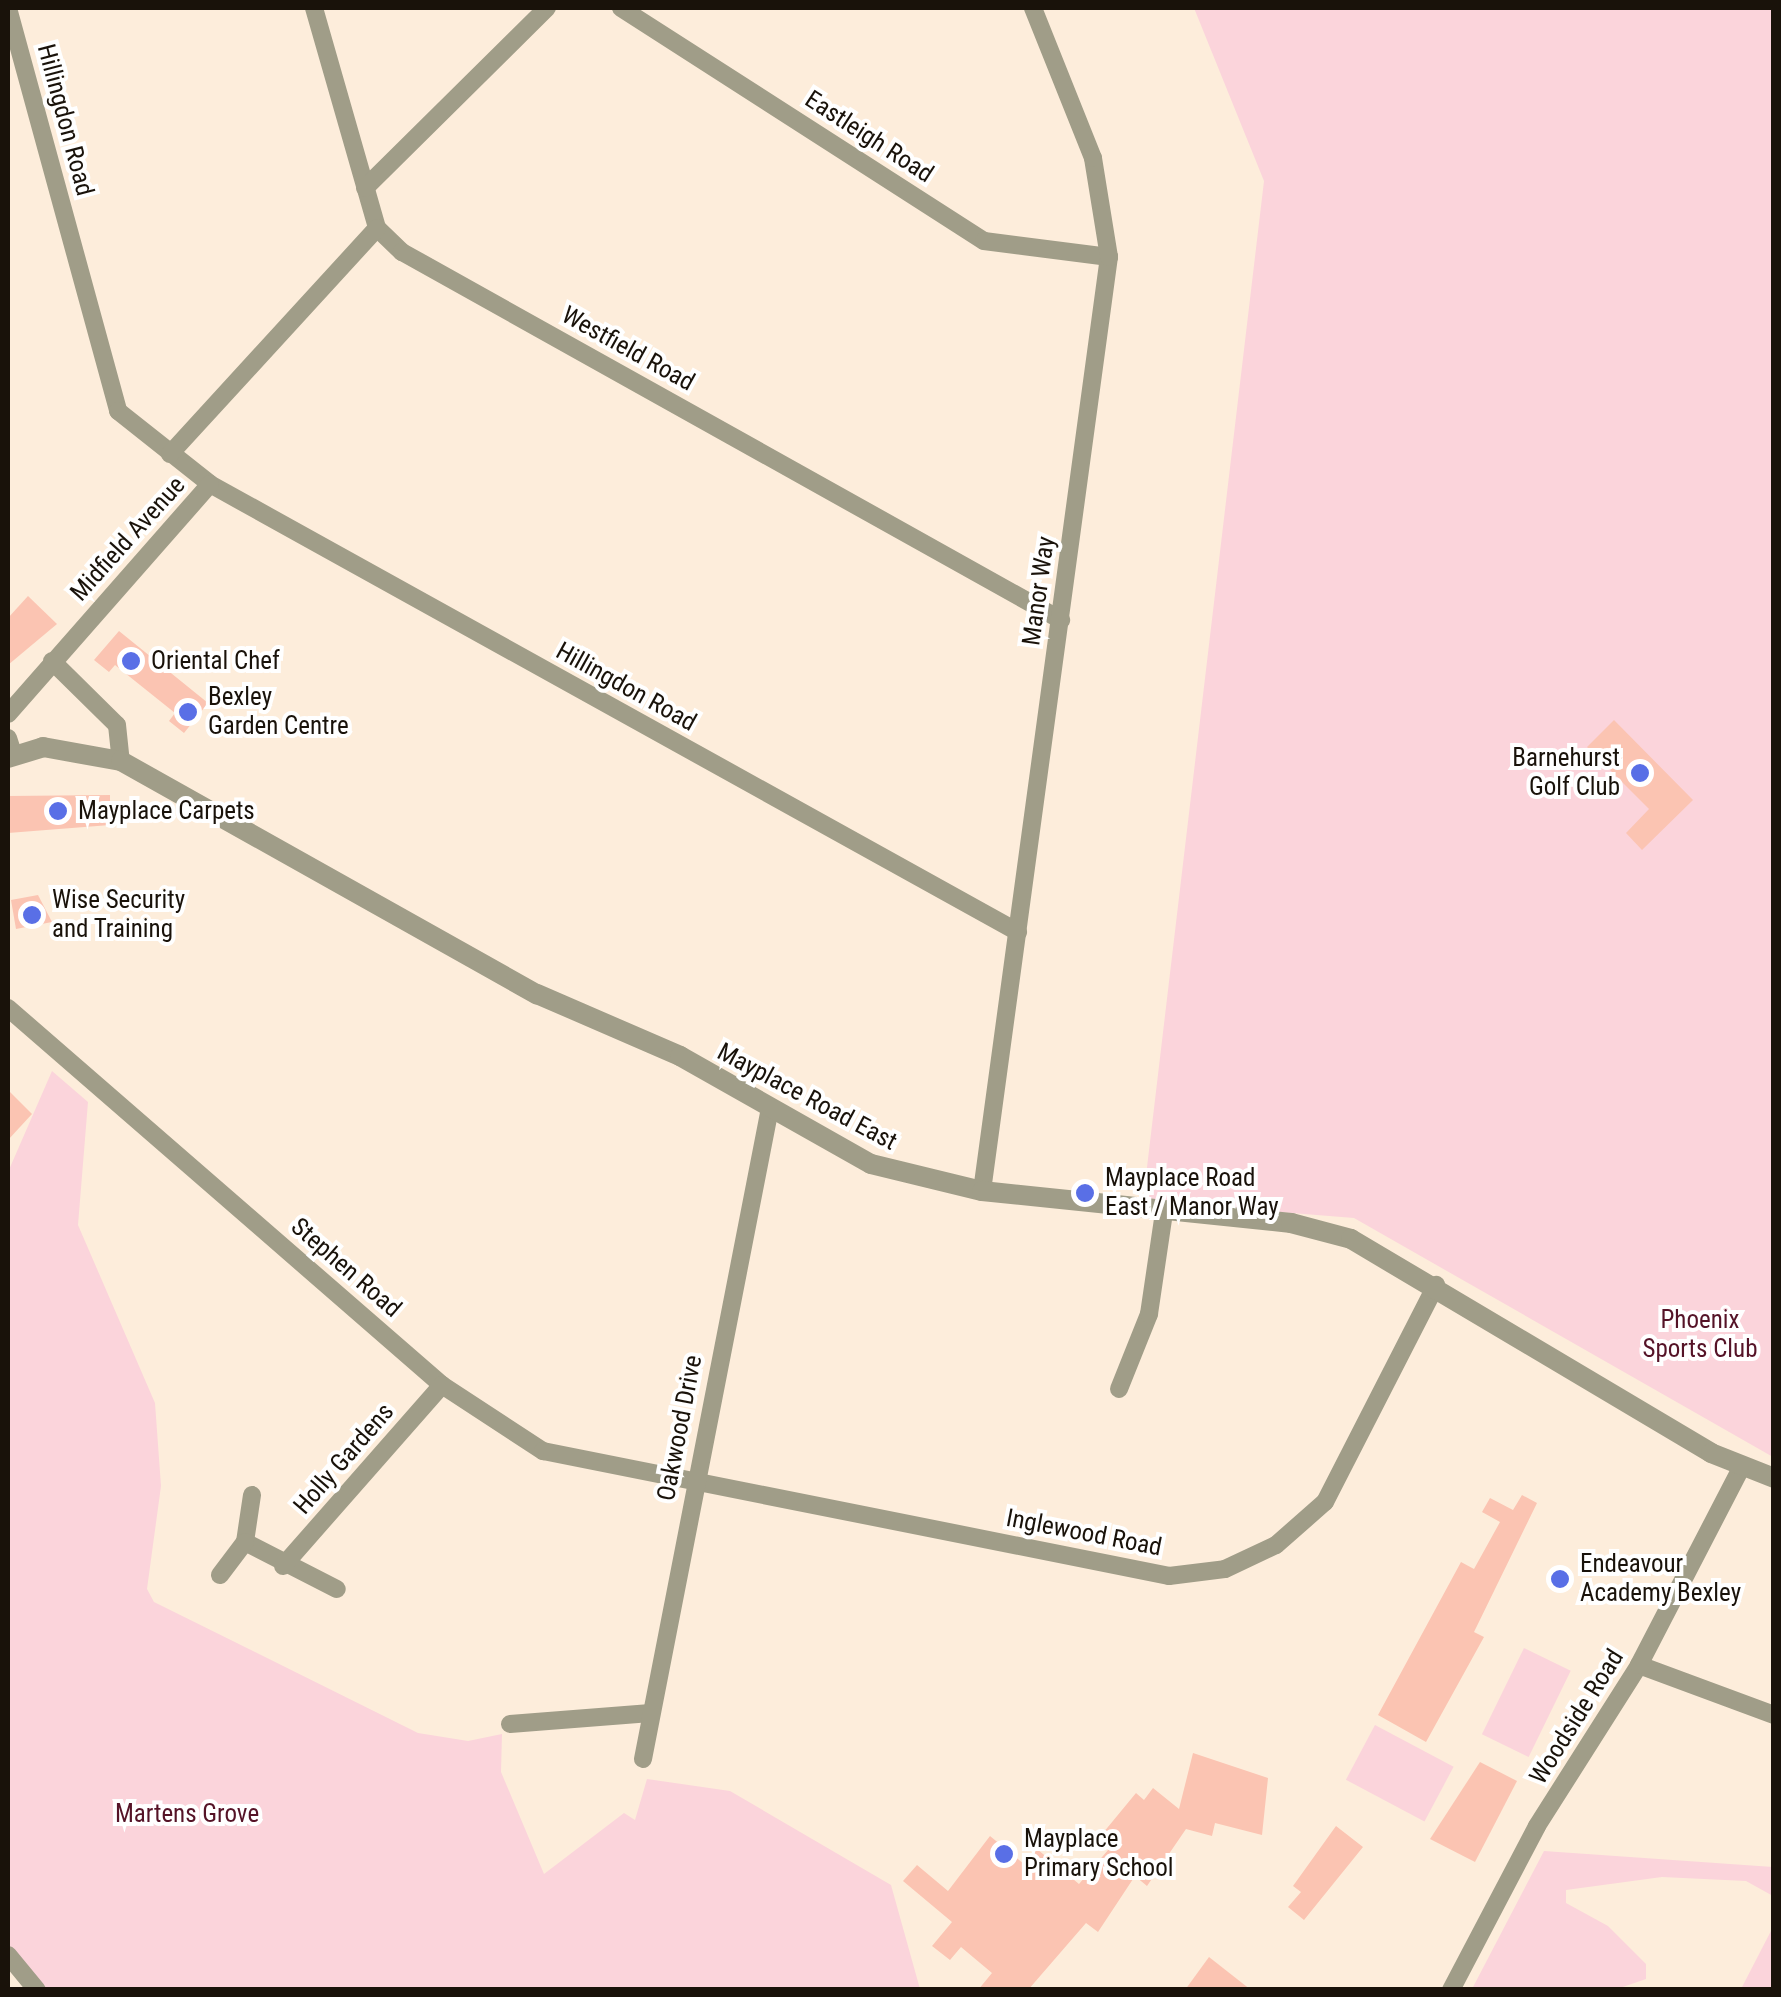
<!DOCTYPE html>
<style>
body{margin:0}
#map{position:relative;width:1781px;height:1997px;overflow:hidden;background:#fdeddb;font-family:"Roboto Condensed",sans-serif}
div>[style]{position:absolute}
.green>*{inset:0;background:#fbd4db;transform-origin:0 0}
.building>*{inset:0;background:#fbc4b2}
.minor>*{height:18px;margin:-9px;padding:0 9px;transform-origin:9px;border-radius:9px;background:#a09d88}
.tertiary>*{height:20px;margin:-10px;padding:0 10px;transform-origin:10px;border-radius:10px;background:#a09d88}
.dots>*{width:28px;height:28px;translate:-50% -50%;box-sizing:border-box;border:5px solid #fff;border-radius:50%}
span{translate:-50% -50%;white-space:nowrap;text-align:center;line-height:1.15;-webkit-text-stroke:8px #fff;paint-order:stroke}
.street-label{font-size:25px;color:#19120a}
.poi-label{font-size:25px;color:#19120a}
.left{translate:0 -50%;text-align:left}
.right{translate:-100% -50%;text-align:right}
.park-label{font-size:25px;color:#551327}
.frame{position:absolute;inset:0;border:10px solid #19120a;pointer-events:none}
</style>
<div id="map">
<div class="green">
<i style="clip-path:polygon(1194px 8px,1773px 8px,1773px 1457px,1354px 1218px,1143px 1201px,1264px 181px)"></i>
<i style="clip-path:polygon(52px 1071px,88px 1102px,78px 1225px,155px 1403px,161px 1486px,147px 1589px,154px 1602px,418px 1733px,468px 1741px,502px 1734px,501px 1772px,544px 1874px,624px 1813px,635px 1820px,647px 1779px,730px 1791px,891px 1885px,920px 1989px,45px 1990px,8px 1951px,8px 1172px)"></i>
<i style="left:1524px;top:1648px;width:52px;height:96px;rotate:26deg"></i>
<i style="left:1375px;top:1725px;width:89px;height:62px;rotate:28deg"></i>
<i style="clip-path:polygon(1544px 1851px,1773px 1867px,1773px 1896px,1746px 1881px,1662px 1877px,1566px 1890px,1566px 1903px,1608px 1926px,1646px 1964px,1646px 1979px,1617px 1989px,1472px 1989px)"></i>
<i style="clip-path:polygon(1773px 1927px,1773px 1989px,1741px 1989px)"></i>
</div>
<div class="building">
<i style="clip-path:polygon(28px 596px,57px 624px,8px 665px,8px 618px)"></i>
<i style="clip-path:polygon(119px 631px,208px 703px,184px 733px,169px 721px,175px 713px,115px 665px,109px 672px,94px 660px)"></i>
<i style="clip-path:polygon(1614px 720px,1693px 800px,1642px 850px,1626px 833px,1649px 809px,1587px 747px)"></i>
<i style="clip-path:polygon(110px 795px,110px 825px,8px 833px,8px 796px)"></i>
<i style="clip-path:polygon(38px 895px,52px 922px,16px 929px,11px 900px)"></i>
<i style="clip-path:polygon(8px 1090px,32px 1114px,8px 1140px)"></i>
<i style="clip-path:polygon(1522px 1495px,1537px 1503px,1474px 1632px,1484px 1637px,1426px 1742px,1378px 1715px,1461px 1562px,1474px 1569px,1500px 1522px,1482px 1512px,1490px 1498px,1513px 1510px)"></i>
<i style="clip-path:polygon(1193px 1753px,1268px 1778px,1262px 1835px,1215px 1823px,1212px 1836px,1186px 1829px,1147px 1886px,1135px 1876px,1098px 1932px,1086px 1923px,1028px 1990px,978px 1990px,992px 1973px,961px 1947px,950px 1960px,932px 1946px,952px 1922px,903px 1881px,917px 1865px,948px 1891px,990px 1836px,1024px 1864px,1037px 1849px,1079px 1884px,1114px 1843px,1103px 1833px,1136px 1793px,1144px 1800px,1153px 1788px,1179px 1809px)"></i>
<i style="clip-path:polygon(1480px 1762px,1517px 1781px,1475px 1862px,1430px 1839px)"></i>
<i style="clip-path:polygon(1336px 1826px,1363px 1847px,1304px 1920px,1288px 1907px,1301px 1892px,1293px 1886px)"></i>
<i style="clip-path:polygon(1209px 1957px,1251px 1990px,1185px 1990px)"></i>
</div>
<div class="minor">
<i style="left:8px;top:8px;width:418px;rotate:74.7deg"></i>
<i style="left:118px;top:411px;width:117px;rotate:38.4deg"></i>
<i style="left:210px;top:484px;width:924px;rotate:29.01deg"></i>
<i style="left:314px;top:8px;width:229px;rotate:74deg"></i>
<i style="left:377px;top:228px;width:35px;rotate:44deg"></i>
<i style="left:402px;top:252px;width:755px;rotate:29.18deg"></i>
<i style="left:621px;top:8px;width:431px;rotate:32.7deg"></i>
<i style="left:984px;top:241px;width:126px;rotate:7.3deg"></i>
<i style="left:365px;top:188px;width:256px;rotate:-44.7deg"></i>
<i style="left:170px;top:454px;width:306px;rotate:-47.5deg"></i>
<i style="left:52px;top:661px;width:91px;rotate:44.6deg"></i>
<i style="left:117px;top:725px;width:36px;rotate:84deg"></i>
<i style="left:8px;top:714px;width:306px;rotate:-48.7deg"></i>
<i style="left:8px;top:738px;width:19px;rotate:72deg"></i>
<i style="left:8px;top:1008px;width:575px;rotate:40.98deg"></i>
<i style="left:442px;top:1385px;width:121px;rotate:33.2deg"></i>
<i style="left:543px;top:1451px;width:638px;rotate:11.29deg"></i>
<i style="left:1169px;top:1576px;width:56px;rotate:-7.1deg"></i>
<i style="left:1225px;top:1569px;width:56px;rotate:-25.2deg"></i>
<i style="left:1276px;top:1545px;width:65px;rotate:-41.3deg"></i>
<i style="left:1325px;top:1502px;width:244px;rotate:-62.9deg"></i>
<i style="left:982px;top:1191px;width:943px;rotate:-82.26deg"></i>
<i style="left:1109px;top:257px;width:100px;rotate:-99.2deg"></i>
<i style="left:1093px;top:158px;width:162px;rotate:-111.8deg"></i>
<i style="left:1119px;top:1389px;width:81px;rotate:-68.2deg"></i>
<i style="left:1149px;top:1314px;width:103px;rotate:-81.6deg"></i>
<i style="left:252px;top:1495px;width:48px;rotate:98.5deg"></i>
<i style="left:245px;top:1542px;width:103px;rotate:27.1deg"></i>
<i style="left:283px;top:1566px;width:241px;rotate:-48.7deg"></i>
<i style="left:220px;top:1575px;width:41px;rotate:-52.9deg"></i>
<i style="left:1639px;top:1665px;width:144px;rotate:20.3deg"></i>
<i style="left:510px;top:1724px;width:141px;rotate:-4.5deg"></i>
<i style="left:643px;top:1759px;width:663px;rotate:-78.96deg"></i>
<i style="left:8px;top:1955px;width:45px;rotate:50.4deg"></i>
<i style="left:1451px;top:1990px;width:185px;rotate:-62.3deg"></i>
<i style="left:1537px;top:1826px;width:191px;rotate:-57.6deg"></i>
<i style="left:1639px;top:1665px;width:222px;rotate:-62.6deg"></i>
</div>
<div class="tertiary">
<i style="left:8px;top:758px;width:37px;rotate:-17deg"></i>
<i style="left:43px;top:747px;width:79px;rotate:10.2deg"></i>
<i style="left:121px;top:761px;width:477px;rotate:29.3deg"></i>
<i style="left:537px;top:994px;width:156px;rotate:23.4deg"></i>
<i style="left:680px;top:1056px;width:219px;rotate:29.5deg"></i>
<i style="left:871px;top:1164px;width:114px;rotate:13.7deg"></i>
<i style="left:982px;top:1191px;width:311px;rotate:5.9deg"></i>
<i style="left:1291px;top:1223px;width:62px;rotate:14.9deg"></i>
<i style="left:1351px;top:1239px;width:419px;rotate:30.7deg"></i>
<i style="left:1711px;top:1453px;width:68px;rotate:21.6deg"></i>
</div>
<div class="dots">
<i style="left:131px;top:661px;background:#596fe6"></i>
<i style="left:188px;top:712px;background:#596fe6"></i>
<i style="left:1640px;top:773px;background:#596fe6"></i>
<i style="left:58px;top:811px;background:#596fe6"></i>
<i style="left:32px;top:915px;background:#596fe6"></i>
<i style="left:1085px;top:1193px;background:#596fe6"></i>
<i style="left:1560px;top:1579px;background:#596fe6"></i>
<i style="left:1004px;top:1854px;background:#596fe6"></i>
</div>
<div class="street-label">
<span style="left:65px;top:120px;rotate:75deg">Hillingdon Road</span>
<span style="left:869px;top:137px;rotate:33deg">Eastleigh Road</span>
<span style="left:628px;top:349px;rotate:29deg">Westfield Road</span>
<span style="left:128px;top:539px;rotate:-48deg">Midfield Avenue</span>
<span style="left:1039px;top:591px;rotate:-82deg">Manor Way</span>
<span style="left:626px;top:687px;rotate:29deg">Hillingdon Road</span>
<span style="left:807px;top:1097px;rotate:28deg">Mayplace Road East</span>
<span style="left:346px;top:1268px;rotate:41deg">Stephen Road</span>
<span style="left:680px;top:1428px;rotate:-79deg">Oakwood Drive</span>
<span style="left:344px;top:1459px;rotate:-49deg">Holly Gardens</span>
<span style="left:1084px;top:1533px;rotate:11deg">Inglewood Road</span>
<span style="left:1577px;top:1717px;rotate:-58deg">Woodside Road</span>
</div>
<div class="poi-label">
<span class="left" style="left:151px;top:661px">Oriental Chef</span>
<span class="left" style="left:208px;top:712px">Bexley<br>Garden Centre</span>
<span class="right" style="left:1620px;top:773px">Barnehurst<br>Golf Club</span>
<span class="left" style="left:78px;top:811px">Mayplace Carpets</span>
<span class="left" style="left:52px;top:915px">Wise Security<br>and Training</span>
<span class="left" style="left:1105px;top:1193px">Mayplace Road<br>East / Manor Way</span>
<span class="left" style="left:1580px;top:1579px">Endeavour<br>Academy Bexley</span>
<span class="left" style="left:1024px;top:1854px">Mayplace<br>Primary School</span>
</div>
<div class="park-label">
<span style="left:1700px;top:1335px">Phoenix<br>Sports Club</span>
<span style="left:187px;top:1814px">Martens Grove</span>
</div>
<div class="frame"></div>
</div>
